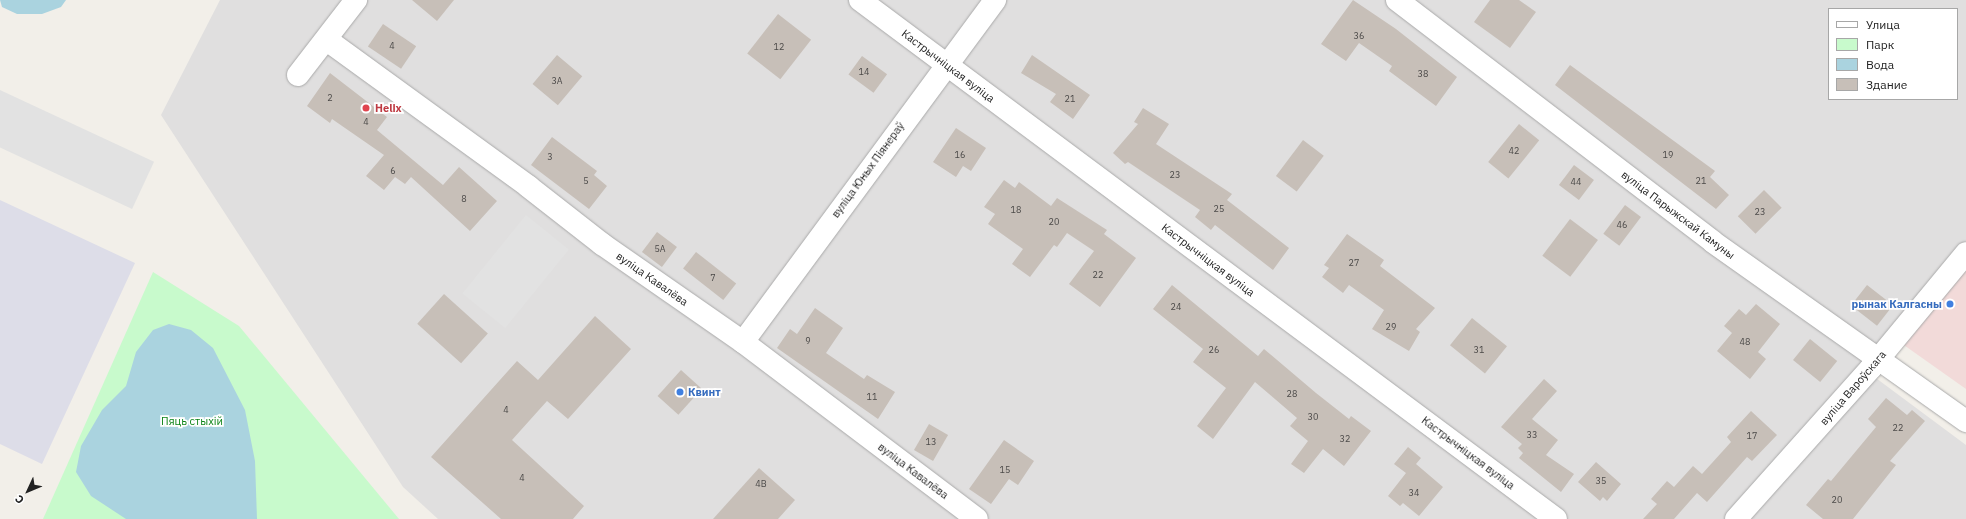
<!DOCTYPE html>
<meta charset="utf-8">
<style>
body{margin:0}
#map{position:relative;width:1966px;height:519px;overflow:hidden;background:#f2efe9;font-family:"IBM Plex Sans",sans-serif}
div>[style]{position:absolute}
.residential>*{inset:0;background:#e0dfdf}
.commercial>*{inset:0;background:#f2dad9}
.park>*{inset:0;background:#c8facc}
.parking>*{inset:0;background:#e2e2e2;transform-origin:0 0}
.plaza>*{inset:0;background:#dddde8}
.water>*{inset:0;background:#aad3df}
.building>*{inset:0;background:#c7bfb8;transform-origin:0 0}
.roads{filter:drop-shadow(0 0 1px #a9a9a9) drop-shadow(0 0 1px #a9a9a9)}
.minor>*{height:22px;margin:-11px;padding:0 11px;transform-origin:11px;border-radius:11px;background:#fff}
.dots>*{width:11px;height:11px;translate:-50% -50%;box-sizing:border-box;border:2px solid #fff;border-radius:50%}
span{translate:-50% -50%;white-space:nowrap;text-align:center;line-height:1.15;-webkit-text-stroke:3.5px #fff;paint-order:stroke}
.number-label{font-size:9px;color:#4b4948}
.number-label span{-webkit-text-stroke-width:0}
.street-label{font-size:11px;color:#222}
.health-label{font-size:11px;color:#be3a42;font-weight:700}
.left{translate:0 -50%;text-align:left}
.shop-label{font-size:11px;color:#366cbe;font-weight:700}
.right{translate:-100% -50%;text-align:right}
.park-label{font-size:11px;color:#0c8416}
.legend{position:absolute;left:1828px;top:8px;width:130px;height:92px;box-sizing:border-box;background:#fff;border:1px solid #a7a7a7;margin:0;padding:5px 7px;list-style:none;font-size:12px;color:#222}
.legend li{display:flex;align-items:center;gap:8px;height:20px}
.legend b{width:20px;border:1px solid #a7a7a7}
.north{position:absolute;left:8px;top:471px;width:40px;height:40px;-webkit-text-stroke:3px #fff;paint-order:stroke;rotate:226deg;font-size:11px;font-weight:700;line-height:16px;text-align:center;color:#222}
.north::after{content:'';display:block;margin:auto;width:14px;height:18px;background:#222;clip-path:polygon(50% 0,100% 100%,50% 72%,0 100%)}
</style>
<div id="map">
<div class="residential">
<i style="clip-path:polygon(evenodd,220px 0,1966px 0,1966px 241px,1861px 367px,1966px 445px,1966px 519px,438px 519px,403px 487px,161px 115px,220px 0,1829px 9px,1957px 9px,1957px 99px,1829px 99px,1829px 9px)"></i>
</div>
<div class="commercial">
<i style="clip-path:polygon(1966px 265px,1966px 389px,1901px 343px)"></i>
</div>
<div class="park">
<i style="clip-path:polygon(153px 272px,239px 326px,399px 519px,43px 519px)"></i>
</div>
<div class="parking">
<i style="left:0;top:90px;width:170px;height:52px;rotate:25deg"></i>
<i style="left:526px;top:215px;width:55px;height:101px;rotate:39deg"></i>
</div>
<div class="plaza">
<i style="clip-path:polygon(0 200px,135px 263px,42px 464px,0 444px)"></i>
</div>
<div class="water">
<i style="clip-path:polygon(0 0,66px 0,61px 7px,42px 14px,17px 14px,2px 7px)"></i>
<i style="clip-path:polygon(169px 324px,191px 330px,213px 348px,245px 410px,255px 461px,257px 519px,126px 519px,91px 496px,76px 472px,81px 446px,102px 410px,126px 386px,136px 352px,153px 330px)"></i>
</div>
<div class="building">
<i style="clip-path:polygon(412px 0,454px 0,437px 21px)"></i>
<i style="clip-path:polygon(1353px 0,1396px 29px,1457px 77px,1436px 106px,1389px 71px,1392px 66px,1359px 43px,1346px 61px,1321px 44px)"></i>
<i style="clip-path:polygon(1490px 0,1519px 0,1536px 12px,1510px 48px,1474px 22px)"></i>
<i style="left:778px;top:14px;width:42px;height:50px;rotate:38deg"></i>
<i style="left:383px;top:24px;width:40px;height:27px;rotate:34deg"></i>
<i style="left:557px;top:55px;width:33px;height:38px;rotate:40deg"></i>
<i style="clip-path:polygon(1032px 55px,1090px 95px,1073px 119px,1050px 102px,1056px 94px,1021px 73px)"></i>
<i style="left:862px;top:56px;width:31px;height:23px;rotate:36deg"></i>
<i style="clip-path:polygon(1570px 65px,1715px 171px,1710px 177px,1729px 195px,1716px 209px,1555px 85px)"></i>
<i style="clip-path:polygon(330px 73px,387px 117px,377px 130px,443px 185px,459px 167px,497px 201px,470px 231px,411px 177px,405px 184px,395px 177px,384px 190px,366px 176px,384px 155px,332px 119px,330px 123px,307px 106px)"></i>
<i style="clip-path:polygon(1143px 108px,1169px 124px,1156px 144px,1232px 194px,1227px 200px,1289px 248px,1273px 270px,1215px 225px,1211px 230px,1195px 217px,1200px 210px,1128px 162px,1125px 164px,1113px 153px,1138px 124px,1134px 122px)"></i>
<i style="left:1519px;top:124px;width:26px;height:49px;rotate:39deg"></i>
<i style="clip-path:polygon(956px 128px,986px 148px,971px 171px,963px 166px,956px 177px,933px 162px)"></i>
<i style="clip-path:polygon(552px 137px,597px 171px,594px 175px,607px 186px,589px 209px,531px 165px)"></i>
<i style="left:1303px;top:140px;width:26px;height:45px;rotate:37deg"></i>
<i style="left:1574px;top:165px;width:25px;height:25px;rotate:37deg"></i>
<i style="clip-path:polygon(1004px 180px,1015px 188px,1019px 182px,1051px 206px,1057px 198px,1107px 230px,1104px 234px,1136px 258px,1100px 307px,1069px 284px,1094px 251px,1067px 233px,1057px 247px,1054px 245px,1030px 277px,1012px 264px,1023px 249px,988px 224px,995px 214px,984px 207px)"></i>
<i style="left:1764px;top:190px;width:25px;height:37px;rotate:45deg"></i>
<i style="left:1625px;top:205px;width:20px;height:36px;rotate:37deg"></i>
<i style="left:1570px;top:219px;width:35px;height:46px;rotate:37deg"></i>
<i style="left:657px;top:232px;width:25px;height:25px;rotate:37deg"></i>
<i style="clip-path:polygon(1347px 234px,1384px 260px,1380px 266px,1435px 308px,1416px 329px,1420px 332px,1409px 351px,1372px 329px,1384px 310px,1349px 285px,1343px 293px,1322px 277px,1329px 268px,1324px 265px)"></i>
<i style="left:696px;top:252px;width:51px;height:21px;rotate:38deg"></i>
<i style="clip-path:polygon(1172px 285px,1258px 356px,1264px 349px,1316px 393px,1349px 419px,1351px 416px,1371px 431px,1344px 466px,1323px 449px,1304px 473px,1291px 464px,1308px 441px,1290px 426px,1297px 418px,1255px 382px,1213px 439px,1197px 426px,1226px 388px,1193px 362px,1203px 349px,1153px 309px)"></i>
<i style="left:1867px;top:285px;width:33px;height:26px;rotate:38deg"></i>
<i style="left:444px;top:294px;width:59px;height:40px;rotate:42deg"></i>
<i style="clip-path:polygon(1756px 304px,1780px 324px,1758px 352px,1766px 359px,1750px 379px,1717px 351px,1732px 333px,1724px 326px,1739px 309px,1746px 315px)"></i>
<i style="clip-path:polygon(815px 308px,843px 328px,826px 353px,864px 379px,867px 375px,895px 392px,878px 419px,777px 348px,790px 329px,797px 334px)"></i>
<i style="clip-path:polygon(595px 316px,631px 349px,568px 419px,547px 401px,512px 440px,584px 506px,573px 519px,501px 519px,431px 457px,517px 361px,538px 380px)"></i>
<i style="left:1472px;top:318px;width:45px;height:35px;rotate:39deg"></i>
<i style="left:1810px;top:339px;width:35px;height:27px;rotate:39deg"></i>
<i style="left:681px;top:370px;width:28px;height:35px;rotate:42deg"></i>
<i style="clip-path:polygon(1544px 379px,1557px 391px,1532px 419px,1558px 440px,1546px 455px,1574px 474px,1561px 492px,1519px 458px,1523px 453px,1518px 448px,1522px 444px,1501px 427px)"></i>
<i style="clip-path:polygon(1886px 398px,1907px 415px,1912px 410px,1925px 421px,1890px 461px,1896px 465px,1853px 519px,1823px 519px,1806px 505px,1828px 479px,1831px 481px,1876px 427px,1868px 419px)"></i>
<i style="clip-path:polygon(1751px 411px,1777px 435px,1752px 461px,1747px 457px,1707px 502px,1697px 493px,1674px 519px,1643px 519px,1657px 504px,1651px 499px,1667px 481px,1674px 487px,1693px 466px,1702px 474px,1731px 442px,1727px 437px)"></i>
<i style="left:929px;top:424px;width:22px;height:30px;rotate:30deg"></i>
<i style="clip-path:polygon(1004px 440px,1034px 461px,1018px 485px,1009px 479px,991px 504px,969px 489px)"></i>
<i style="clip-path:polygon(1408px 447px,1421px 458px,1416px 464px,1443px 487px,1419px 516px,1403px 503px,1400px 506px,1388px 496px,1406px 473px,1394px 464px)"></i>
<i style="clip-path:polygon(1596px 462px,1621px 484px,1607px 501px,1603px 497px,1600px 501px,1578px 482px)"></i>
<i style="clip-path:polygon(759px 468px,795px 500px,778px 519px,713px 519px)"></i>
</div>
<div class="roads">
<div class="minor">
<i style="left:860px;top:0;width:868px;rotate:36.71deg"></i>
<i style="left:1397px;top:0;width:398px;rotate:37.4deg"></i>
<i style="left:1713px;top:242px;width:310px;rotate:35.3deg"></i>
<i style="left:327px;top:40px;width:250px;rotate:36deg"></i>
<i style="left:529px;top:187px;width:93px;rotate:38deg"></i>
<i style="left:602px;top:244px;width:172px;rotate:34.8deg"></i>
<i style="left:743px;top:342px;width:293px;rotate:37.1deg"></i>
<i style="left:298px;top:75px;width:95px;rotate:-52.3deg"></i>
<i style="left:743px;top:342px;width:425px;rotate:-53.6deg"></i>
<i style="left:1736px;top:519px;width:203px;rotate:-48.2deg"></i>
<i style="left:1871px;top:368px;width:149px;rotate:-50.4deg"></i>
</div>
</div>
<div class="dots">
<i style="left:366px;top:108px;background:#e0444e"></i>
<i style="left:1950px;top:304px;background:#3f7fe0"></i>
<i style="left:680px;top:392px;background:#3f7fe0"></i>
</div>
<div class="number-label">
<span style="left:1359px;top:36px">36</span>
<span style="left:392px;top:46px">4</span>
<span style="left:779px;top:47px">12</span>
<span style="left:864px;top:72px">14</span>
<span style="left:1423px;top:74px">38</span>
<span style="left:557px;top:81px">3А</span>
<span style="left:330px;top:98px">2</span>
<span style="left:1070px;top:99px">21</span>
<span style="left:366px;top:122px">4</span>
<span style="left:1514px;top:151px">42</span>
<span style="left:960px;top:155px">16</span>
<span style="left:1668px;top:155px">19</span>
<span style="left:550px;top:157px">3</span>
<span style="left:393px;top:171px">6</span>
<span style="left:1175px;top:175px">23</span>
<span style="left:586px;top:181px">5</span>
<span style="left:1701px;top:181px">21</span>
<span style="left:1576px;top:182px">44</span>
<span style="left:464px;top:199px">8</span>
<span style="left:1219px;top:209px">25</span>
<span style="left:1016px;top:210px">18</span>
<span style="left:1760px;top:212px">23</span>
<span style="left:1054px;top:222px">20</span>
<span style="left:1622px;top:225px">46</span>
<span style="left:660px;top:249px">5А</span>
<span style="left:1354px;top:263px">27</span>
<span style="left:1098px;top:275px">22</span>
<span style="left:713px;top:278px">7</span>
<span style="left:1176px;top:307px">24</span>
<span style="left:1391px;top:327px">29</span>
<span style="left:808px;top:341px">9</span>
<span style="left:1745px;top:342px">48</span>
<span style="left:1214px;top:350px">26</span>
<span style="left:1479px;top:350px">31</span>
<span style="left:1292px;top:394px">28</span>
<span style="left:872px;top:397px">11</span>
<span style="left:506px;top:410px">4</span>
<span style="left:1313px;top:417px">30</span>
<span style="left:1898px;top:428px">22</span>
<span style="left:1532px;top:435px">33</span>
<span style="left:1752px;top:436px">17</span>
<span style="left:1345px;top:439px">32</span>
<span style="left:931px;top:442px">13</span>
<span style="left:1005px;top:470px">15</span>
<span style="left:522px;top:478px">4</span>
<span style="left:1601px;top:481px">35</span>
<span style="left:761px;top:484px">4В</span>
<span style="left:1414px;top:493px">34</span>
<span style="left:1837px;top:500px">20</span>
</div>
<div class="street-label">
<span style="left:948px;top:66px;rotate:37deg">Кастрычніцкая вуліца</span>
<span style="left:868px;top:170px;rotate:-54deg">вуліца Юных Піянераў</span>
<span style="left:1678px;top:215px;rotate:37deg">вуліца Парыжскай Камуны</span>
<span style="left:1208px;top:260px;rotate:37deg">Кастрычніцкая вуліца</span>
<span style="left:652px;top:279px;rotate:35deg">вуліца Кавалёва</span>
<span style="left:1853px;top:388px;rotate:-49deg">вуліца Вароўскага</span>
<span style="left:1468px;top:453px;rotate:37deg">Кастрычніцкая вуліца</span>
<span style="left:913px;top:471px;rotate:37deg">вуліца Кавалёва</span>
</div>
<div class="health-label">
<span class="left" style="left:375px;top:108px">Helix</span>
</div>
<div class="shop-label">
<span class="right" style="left:1942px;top:304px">рынак Калгасны</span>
<span class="left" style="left:688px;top:392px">Квинт</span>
</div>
<div class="park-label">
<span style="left:192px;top:421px">Пяць стыхій</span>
</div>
<ul class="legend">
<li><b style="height:5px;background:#fff"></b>Улица</li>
<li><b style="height:11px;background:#c8facc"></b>Парк</li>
<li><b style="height:11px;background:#aad3df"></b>Вода</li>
<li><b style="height:11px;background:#c7bfb8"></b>Здание</li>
</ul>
<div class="north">С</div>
</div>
